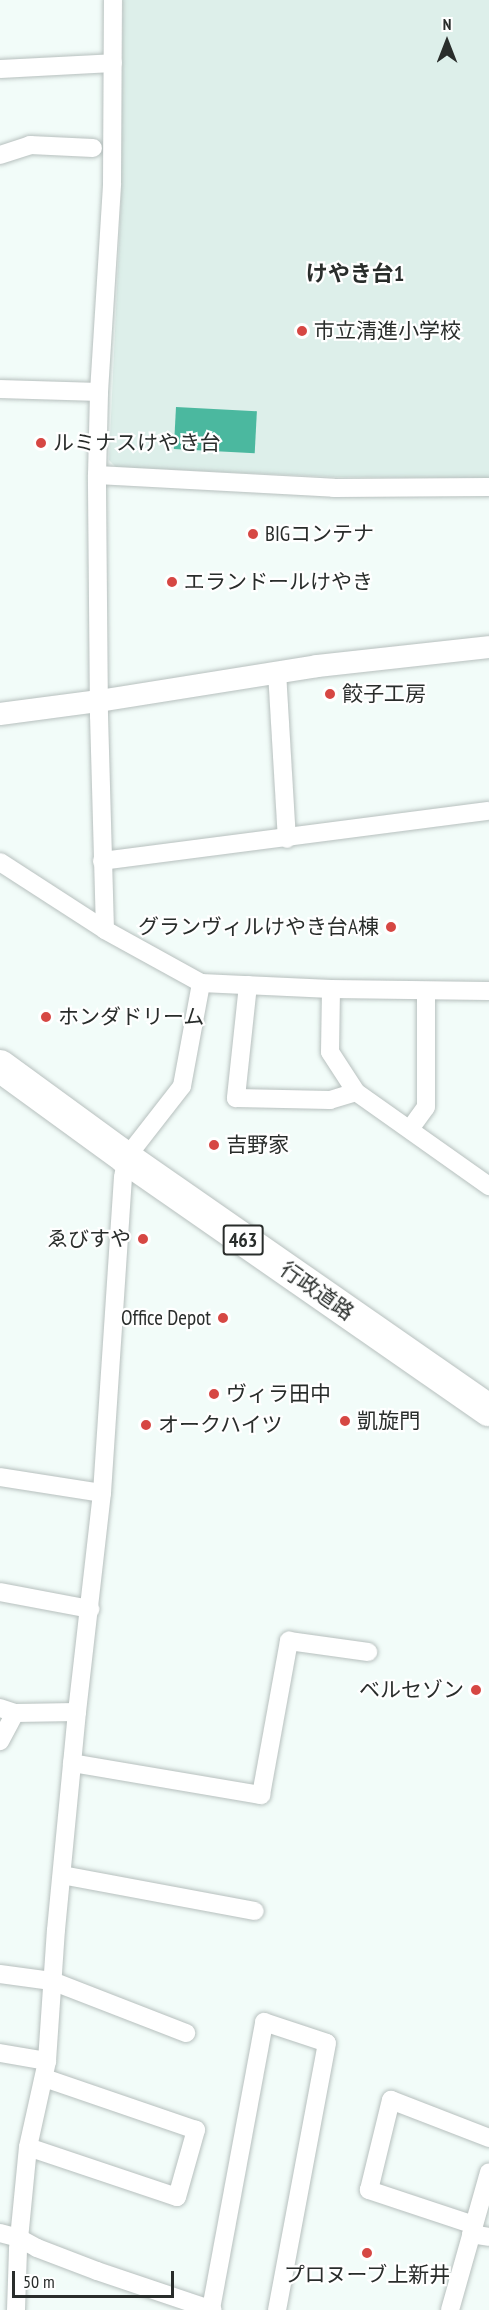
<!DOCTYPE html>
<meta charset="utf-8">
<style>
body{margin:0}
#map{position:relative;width:489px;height:2310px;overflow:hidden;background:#f2fcf9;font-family:"PT Sans Narrow","Noto Sans JP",sans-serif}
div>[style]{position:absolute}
.built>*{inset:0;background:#ddefea}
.water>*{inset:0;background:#4bb89f;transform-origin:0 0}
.roads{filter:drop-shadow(0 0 2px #b7c0be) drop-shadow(0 0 2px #b7c0be)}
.minor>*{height:18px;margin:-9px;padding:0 9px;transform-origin:9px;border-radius:9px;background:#fff}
.tertiary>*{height:22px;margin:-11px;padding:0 11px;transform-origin:11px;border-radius:11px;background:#fff}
.trunk>*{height:32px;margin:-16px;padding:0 16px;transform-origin:16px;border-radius:16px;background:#fff}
.dots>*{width:16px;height:16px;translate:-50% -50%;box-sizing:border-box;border:3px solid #fff;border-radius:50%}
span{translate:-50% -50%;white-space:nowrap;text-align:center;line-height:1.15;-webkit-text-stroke:4.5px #fff;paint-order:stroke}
.shield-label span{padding:2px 4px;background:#fff;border:2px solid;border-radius:4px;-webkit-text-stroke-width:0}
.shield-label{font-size:20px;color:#292d2b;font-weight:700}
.poi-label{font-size:21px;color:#292d2b}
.left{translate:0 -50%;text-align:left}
.right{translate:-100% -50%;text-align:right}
.street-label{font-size:21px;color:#292d2b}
.neighbourhood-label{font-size:22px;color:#292d2b;font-weight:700}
.north{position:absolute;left:417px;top:12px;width:60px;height:60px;-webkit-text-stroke:4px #fff;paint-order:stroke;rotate:0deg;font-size:16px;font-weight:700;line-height:24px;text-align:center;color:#292d2b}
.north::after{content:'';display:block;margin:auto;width:21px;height:27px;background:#292d2b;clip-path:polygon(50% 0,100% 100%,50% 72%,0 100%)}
.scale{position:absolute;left:12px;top:2271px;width:162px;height:27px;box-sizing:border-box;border:3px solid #292d2b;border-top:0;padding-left:8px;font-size:18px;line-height:21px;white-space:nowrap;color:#292d2b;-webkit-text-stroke:4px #fff;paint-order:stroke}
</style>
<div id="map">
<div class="built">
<i style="clip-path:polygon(123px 0,489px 0,489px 478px,334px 477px,116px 467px,109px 460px,121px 201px)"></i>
</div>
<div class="water">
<i style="left:176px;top:407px;width:81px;height:42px;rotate:3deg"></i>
</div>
<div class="roads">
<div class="minor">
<i style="left:0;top:69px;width:113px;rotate:-3deg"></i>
<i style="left:0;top:155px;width:32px;rotate:-18deg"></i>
<i style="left:30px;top:145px;width:63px;rotate:2.7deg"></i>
<i style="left:0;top:389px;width:99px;rotate:1.7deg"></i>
<i style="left:97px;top:475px;width:237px;rotate:3.1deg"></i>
<i style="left:334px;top:488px;width:155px;rotate:-0.4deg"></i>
<i style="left:277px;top:672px;width:167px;rotate:86.6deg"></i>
<i style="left:102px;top:861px;width:390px;rotate:-7.4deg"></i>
<i style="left:0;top:862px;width:125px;rotate:32.9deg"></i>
<i style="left:105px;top:930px;width:110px;rotate:28.9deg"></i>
<i style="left:201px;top:983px;width:130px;rotate:2.6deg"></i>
<i style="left:331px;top:989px;width:158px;rotate:0.7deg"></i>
<i style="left:105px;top:930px;width:214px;rotate:-91.6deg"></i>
<i style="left:99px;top:716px;width:241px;rotate:-90.5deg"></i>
<i style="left:97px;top:475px;width:83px;rotate:-88.6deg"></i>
<i style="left:99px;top:392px;width:209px;rotate:-86.4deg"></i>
<i style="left:112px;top:183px;width:183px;rotate:-89.7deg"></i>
<i style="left:248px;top:985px;width:114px;rotate:96.1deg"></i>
<i style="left:236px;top:1098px;width:94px;rotate:1.2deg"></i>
<i style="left:330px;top:1100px;width:27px;rotate:-17deg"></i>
<i style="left:331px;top:989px;width:63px;rotate:90.9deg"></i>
<i style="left:330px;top:1052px;width:48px;rotate:57deg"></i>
<i style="left:356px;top:1092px;width:163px;rotate:35.3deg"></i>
<i style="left:410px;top:1129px;width:27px;rotate:-54deg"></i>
<i style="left:426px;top:1107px;width:116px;rotate:-90deg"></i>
<i style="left:0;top:1477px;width:103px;rotate:8.9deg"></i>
<i style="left:0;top:1592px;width:92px;rotate:10.7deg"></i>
<i style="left:0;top:1708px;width:16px;rotate:18deg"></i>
<i style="left:15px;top:1713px;width:32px;rotate:118deg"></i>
<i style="left:15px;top:1713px;width:62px;rotate:-0.9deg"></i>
<i style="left:72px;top:1763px;width:192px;rotate:9.6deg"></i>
<i style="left:261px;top:1795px;width:157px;rotate:-79.7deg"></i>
<i style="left:289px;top:1641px;width:80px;rotate:7.9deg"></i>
<i style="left:62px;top:1875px;width:196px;rotate:10.6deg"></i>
<i style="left:0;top:1974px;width:52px;rotate:7.7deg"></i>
<i style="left:52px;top:1981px;width:144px;rotate:21.2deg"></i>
<i style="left:0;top:2053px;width:48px;rotate:9.7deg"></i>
<i style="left:28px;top:2147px;width:157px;rotate:18.6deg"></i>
<i style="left:177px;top:2197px;width:70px;rotate:-74.2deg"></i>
<i style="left:196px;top:2130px;width:161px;rotate:-161.1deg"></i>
<i style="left:474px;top:2225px;width:111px;rotate:-161.6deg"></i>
<i style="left:369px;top:2190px;width:93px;rotate:-76.3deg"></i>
<i style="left:391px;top:2100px;width:105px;rotate:21.2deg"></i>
<i style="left:0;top:2233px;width:20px;rotate:15deg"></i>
<i style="left:19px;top:2238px;width:21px;rotate:29deg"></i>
<i style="left:37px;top:2248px;width:64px;rotate:21deg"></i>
<i style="left:97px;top:2271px;width:122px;rotate:18.6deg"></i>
<i style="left:471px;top:2234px;width:18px;rotate:9deg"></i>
<i style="left:211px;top:2309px;width:292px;rotate:-79.5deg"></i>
<i style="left:264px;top:2022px;width:66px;rotate:18.4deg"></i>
<i style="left:327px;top:2043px;width:272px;rotate:100.6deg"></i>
<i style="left:16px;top:2310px;width:61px;rotate:-88.1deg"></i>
<i style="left:18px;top:2249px;width:102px;rotate:-84.4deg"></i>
<i style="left:28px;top:2147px;width:88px;rotate:-77.5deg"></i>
<i style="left:47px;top:2061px;width:131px;rotate:-86.1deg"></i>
<i style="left:56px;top:1930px;width:219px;rotate:-84.5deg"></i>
<i style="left:77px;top:1712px;width:220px;rotate:-83.5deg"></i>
<i style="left:102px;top:1493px;width:316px;rotate:-86.2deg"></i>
<i style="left:123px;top:1178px;width:20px;rotate:-81deg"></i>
<i style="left:126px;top:1158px;width:91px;rotate:-52.1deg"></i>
<i style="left:182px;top:1086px;width:105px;rotate:-79.5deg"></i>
<i style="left:450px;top:2310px;width:143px;rotate:-74.2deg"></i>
</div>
<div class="tertiary">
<i style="left:0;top:714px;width:100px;rotate:-7.5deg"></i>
<i style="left:99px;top:701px;width:221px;rotate:-9.1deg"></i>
<i style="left:317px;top:666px;width:173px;rotate:-6.3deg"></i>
</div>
<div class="trunk">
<i style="left:0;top:1066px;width:156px;rotate:36.1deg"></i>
<i style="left:126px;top:1158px;width:442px;rotate:34.8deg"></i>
</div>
</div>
<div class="dots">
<i style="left:302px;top:331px;background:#d64743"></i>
<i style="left:41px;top:443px;background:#d64743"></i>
<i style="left:253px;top:534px;background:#d64743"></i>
<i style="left:172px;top:582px;background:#d64743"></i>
<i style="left:330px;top:694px;background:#d64743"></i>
<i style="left:391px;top:927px;background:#d64743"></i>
<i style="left:46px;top:1017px;background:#d64743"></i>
<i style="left:214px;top:1145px;background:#d64743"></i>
<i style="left:143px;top:1239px;background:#d64743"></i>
<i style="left:223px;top:1318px;background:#d64743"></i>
<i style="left:214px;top:1394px;background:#d64743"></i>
<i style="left:345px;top:1421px;background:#d64743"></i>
<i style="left:146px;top:1425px;background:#d64743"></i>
<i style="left:476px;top:1690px;background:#d64743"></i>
<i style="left:367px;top:2253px;background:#d64743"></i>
</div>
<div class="shield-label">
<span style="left:243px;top:1240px">463</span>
</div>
<div class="poi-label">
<span class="left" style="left:314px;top:331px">市立清進小学校</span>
<span class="left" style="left:53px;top:443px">ルミナスけやき台</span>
<span class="left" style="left:265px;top:534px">BIGコンテナ</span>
<span class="left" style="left:184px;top:582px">エランドールけやき</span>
<span class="left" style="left:342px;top:694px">餃子工房</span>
<span class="right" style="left:379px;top:927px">グランヴィルけやき台A棟</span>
<span class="left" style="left:58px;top:1017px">ホンダドリーム</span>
<span class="left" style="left:226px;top:1145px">吉野家</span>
<span class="right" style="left:131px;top:1239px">ゑびすや</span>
<span class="right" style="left:211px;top:1318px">Office Depot</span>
<span class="left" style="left:226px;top:1394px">ヴィラ田中</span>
<span class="left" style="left:357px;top:1421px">凱旋門</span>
<span class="left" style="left:158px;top:1425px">オークハイツ</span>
<span class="right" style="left:464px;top:1690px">ベルセゾン</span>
<span style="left:367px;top:2275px">プロヌーブ上新井</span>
</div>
<div class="street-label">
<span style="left:317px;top:1291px;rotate:35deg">行政道路</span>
</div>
<div class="neighbourhood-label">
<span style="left:355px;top:274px">けやき台1</span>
</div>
<div class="north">N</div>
<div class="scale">50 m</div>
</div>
